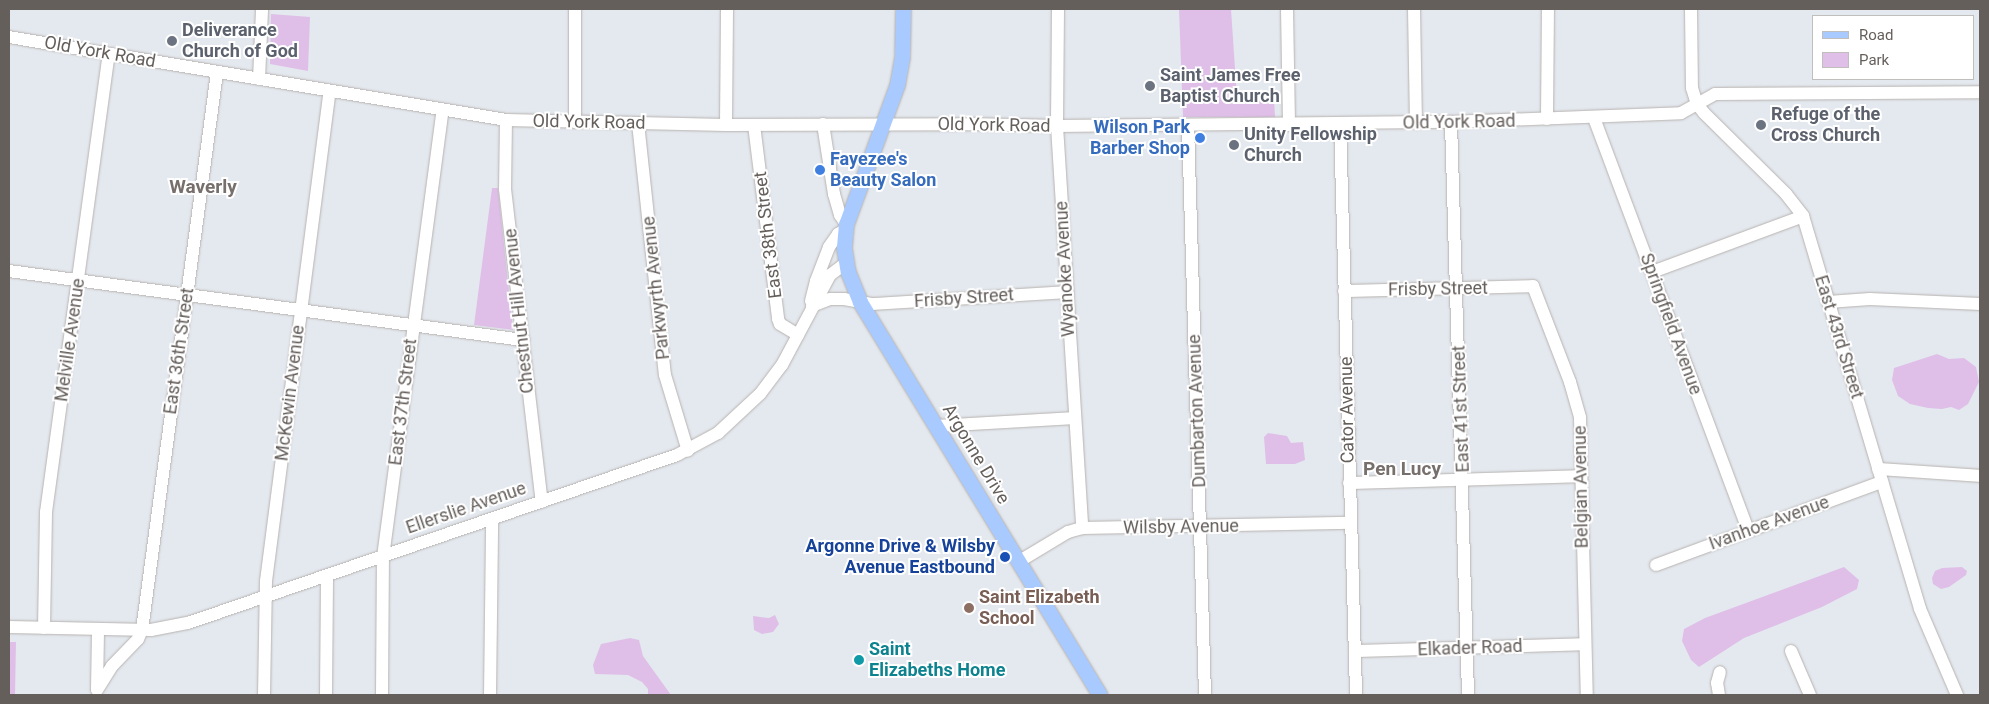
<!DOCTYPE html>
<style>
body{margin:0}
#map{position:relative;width:1989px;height:704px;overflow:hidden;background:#e4e9ef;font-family:Roboto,sans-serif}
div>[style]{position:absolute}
.green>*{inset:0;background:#dfbfe8}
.roads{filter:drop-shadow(0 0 1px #b7b2af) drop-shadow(0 0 1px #b7b2af)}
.minor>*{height:12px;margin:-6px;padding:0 6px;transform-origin:6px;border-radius:6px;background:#fff}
.major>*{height:15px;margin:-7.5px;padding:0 7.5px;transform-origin:7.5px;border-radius:7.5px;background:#a8caff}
.dots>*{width:14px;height:14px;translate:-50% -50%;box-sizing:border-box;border:2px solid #fff;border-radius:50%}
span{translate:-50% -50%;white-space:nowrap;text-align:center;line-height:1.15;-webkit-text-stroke:4px #fff;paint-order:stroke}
.worship-label{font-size:18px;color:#5b616d;font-weight:700}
.left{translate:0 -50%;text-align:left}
.street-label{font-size:18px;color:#655f5c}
.shop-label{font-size:18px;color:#366cbe;font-weight:700}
.right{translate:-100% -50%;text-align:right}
.transit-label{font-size:18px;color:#164399;font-weight:700}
.education-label{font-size:18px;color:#785e54;font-weight:700}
.culture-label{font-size:18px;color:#0d838f;font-weight:700}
.neighbourhood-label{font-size:19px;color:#776f6c;font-weight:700}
.frame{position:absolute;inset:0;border:10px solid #655f5c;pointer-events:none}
.legend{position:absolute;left:1812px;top:15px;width:162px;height:65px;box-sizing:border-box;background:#fff;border:1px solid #c1bfbe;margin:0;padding:6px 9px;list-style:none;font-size:15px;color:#655f5c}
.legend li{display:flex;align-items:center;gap:10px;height:25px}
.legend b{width:25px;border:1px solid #c1bfbe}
</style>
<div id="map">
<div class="green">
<i style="clip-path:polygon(1179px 9px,1231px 9px,1237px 98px,1274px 98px,1275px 117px,1183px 117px)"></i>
<i style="clip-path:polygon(271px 14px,310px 17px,308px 71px,270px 64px)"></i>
<i style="clip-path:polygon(492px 188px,498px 188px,513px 330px,474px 325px)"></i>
<i style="clip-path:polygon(1937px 354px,1949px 359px,1964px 358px,1976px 367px,1979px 382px,1968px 404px,1959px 410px,1951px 407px,1942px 409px,1928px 408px,1910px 404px,1898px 396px,1892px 380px,1894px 368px)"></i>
<i style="clip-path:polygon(1268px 433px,1287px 436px,1291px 443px,1303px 442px,1305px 460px,1295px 464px,1266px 464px,1264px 437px)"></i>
<i style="clip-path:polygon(1844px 567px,1859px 580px,1857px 589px,1822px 607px,1744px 638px,1699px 667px,1691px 660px,1682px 641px,1684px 629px,1705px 618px)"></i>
<i style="clip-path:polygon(1962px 567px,1967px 571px,1966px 575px,1949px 587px,1941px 589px,1933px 584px,1932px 578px,1935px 571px,1942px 568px)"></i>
<i style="clip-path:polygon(775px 615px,779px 624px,773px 632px,762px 634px,754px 630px,753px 616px,769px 618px)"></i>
<i style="clip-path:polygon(630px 638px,639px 640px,643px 656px,671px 695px,648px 695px,648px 689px,642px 682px,628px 675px,595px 674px,593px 665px,601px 644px)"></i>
<i style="clip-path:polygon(9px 642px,16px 642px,15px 695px,9px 695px)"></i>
</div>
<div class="roads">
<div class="minor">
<i style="left:1058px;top:9px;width:117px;rotate:90.5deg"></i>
<i style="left:1057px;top:126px;width:403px;rotate:86.4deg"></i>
<i style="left:1287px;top:9px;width:116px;rotate:89deg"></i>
<i style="left:1414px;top:9px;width:114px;rotate:89deg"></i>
<i style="left:1691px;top:9px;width:79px;rotate:89.3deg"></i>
<i style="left:1692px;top:88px;width:17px;rotate:73deg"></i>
<i style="left:1697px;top:104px;width:11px;rotate:52deg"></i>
<i style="left:1704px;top:113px;width:115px;rotate:44.6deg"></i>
<i style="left:1786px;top:194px;width:28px;rotate:52deg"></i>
<i style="left:1803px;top:216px;width:410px;rotate:73.4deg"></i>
<i style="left:1920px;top:609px;width:94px;rotate:66.7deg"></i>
<i style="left:9px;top:37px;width:504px;rotate:9.48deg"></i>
<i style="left:506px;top:120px;width:220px;rotate:1.3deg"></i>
<i style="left:726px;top:125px;width:245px;rotate:-0.2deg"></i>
<i style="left:971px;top:124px;width:86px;rotate:1.3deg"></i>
<i style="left:1057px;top:126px;width:394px;rotate:-0.6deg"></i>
<i style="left:1451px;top:122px;width:230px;rotate:-2.2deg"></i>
<i style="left:1681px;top:113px;width:39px;rotate:-29deg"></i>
<i style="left:1715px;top:94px;width:265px;rotate:-0.4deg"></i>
<i style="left:259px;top:79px;width:70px;rotate:-87.5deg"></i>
<i style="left:1594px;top:118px;width:440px;rotate:69.5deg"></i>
<i style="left:1547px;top:119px;width:110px;rotate:-89.5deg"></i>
<i style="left:506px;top:120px;width:69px;rotate:90.8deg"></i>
<i style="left:505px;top:189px;width:315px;rotate:83.3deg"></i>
<i style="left:575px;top:122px;width:113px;rotate:-90deg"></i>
<i style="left:1451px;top:122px;width:573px;rotate:88.3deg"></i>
<i style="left:638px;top:123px;width:253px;rotate:83.9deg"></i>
<i style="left:665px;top:375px;width:79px;rotate:73.2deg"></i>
<i style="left:823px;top:124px;width:71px;rotate:81.1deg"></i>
<i style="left:834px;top:194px;width:22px;rotate:74deg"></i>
<i style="left:840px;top:215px;width:11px;rotate:56deg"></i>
<i style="left:1340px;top:124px;width:571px;rotate:88.39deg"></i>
<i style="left:726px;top:125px;width:116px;rotate:-89.5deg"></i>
<i style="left:754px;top:125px;width:195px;rotate:82.9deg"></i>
<i style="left:778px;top:319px;width:5px;rotate:68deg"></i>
<i style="left:780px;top:324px;width:21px;rotate:31deg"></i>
<i style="left:1188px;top:126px;width:569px;rotate:88.29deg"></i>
<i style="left:9px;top:271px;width:519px;rotate:7.65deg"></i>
<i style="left:1652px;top:272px;width:161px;rotate:-20.3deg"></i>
<i style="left:1344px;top:291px;width:189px;rotate:-1.5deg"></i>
<i style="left:1533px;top:286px;width:103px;rotate:68.9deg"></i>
<i style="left:1570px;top:382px;width:37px;rotate:74deg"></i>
<i style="left:1580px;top:418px;width:277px;rotate:88.6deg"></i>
<i style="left:811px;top:301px;width:21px;rotate:-76deg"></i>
<i style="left:816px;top:281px;width:36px;rotate:-69deg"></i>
<i style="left:829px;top:247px;width:16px;rotate:-55deg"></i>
<i style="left:838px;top:234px;width:8px;rotate:-30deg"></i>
<i style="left:1828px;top:302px;width:42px;rotate:-4.1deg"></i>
<i style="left:1870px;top:299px;width:110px;rotate:2.6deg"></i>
<i style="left:812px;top:306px;width:19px;rotate:-21deg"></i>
<i style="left:830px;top:299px;width:14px"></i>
<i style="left:844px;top:299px;width:29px;rotate:10deg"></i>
<i style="left:873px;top:304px;width:194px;rotate:-3.5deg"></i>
<i style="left:937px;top:426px;width:137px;rotate:-3.3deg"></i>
<i style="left:1878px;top:469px;width:102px;rotate:3.9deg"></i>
<i style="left:1349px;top:483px;width:232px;rotate:-1.7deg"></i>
<i style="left:1018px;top:562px;width:58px;rotate:-31deg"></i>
<i style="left:1068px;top:532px;width:15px;rotate:-16deg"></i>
<i style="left:1082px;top:528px;width:269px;rotate:-1.1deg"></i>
<i style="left:1656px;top:565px;width:241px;rotate:-20.2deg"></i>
<i style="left:9px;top:627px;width:142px;rotate:1.2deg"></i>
<i style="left:151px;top:630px;width:38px;rotate:-11deg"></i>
<i style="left:188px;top:623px;width:517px;rotate:-18.96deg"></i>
<i style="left:677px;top:455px;width:47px;rotate:-28.2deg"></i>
<i style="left:718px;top:433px;width:57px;rotate:-42.9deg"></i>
<i style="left:760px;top:394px;width:36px;rotate:-53deg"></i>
<i style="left:782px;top:365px;width:102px;rotate:-61.9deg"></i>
<i style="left:830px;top:275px;width:20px;rotate:-37deg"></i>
<i style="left:44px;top:628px;width:116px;rotate:-89deg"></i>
<i style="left:46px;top:512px;width:462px;rotate:-82.2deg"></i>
<i style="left:1355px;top:651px;width:230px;rotate:-1.7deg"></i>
<i style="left:1791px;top:651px;width:48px;rotate:66.6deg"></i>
<i style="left:97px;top:689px;width:60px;rotate:-89deg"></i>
<i style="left:97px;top:690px;width:28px;rotate:-58deg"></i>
<i style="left:112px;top:666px;width:37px;rotate:-46deg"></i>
<i style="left:138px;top:639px;width:10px;rotate:-66deg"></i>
<i style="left:142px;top:630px;width:563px;rotate:-82.34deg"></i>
<i style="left:264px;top:695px;width:114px;rotate:-89deg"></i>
<i style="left:266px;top:581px;width:494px;rotate:-82.6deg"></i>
<i style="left:326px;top:695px;width:119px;rotate:-89.5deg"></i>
<i style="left:382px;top:695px;width:138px;rotate:-89.6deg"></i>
<i style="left:383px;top:557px;width:451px;rotate:-82.4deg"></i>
<i style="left:490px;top:695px;width:176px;rotate:-89.3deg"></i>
<i style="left:1719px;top:695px;width:12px;rotate:-99deg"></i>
<i style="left:1717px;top:683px;width:11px;rotate:-75deg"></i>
</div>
<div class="major">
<i style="left:903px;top:9px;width:48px;rotate:91.2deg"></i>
<i style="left:902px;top:57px;width:28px;rotate:100deg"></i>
<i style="left:897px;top:85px;width:148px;rotate:110.1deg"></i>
<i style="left:846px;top:224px;width:24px;rotate:95deg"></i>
<i style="left:844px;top:248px;width:24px;rotate:81deg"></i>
<i style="left:848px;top:272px;width:32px;rotate:68deg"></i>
<i style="left:860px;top:302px;width:460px;rotate:58.6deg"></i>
</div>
</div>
<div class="dots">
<i style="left:172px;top:41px;background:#6b7280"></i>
<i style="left:1150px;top:86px;background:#6b7280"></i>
<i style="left:1761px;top:125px;background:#6b7280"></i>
<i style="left:1200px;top:138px;background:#3f7fe0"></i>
<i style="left:1234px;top:145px;background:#6b7280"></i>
<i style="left:820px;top:170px;background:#3f7fe0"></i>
<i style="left:1005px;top:557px;background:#1a4fb4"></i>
<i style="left:969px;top:608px;background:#8d6e63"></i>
<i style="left:859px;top:660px;background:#0f9aa8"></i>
</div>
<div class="worship-label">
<span class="left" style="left:182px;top:41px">Deliverance<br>Church of God</span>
<span class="left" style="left:1160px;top:86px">Saint James Free<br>Baptist Church</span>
<span class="left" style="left:1771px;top:125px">Refuge of the<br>Cross Church</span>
<span class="left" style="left:1244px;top:145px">Unity Fellowship<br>Church</span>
</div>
<div class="street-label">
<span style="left:100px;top:52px;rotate:10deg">Old York Road</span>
<span style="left:589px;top:122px;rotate:1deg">Old York Road</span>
<span style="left:1459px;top:122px;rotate:-1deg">Old York Road</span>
<span style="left:994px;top:125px;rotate:1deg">Old York Road</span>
<span style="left:768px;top:235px;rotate:-97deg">East 38th Street</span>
<span style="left:1065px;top:269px;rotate:-93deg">Wyanoke Avenue</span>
<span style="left:656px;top:288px;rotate:-96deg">Parkwyrth Avenue</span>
<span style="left:1438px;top:289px;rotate:-1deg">Frisby Street</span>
<span style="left:964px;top:298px;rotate:-4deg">Frisby Street</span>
<span style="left:519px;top:311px;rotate:-96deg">Chestnut Hill Avenue</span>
<span style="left:1671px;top:324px;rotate:70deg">Springfield Avenue</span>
<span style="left:1839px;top:337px;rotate:73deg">East 43rd Street</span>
<span style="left:70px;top:340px;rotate:-82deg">Melville Avenue</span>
<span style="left:179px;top:351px;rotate:-82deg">East 36th Street</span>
<span style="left:290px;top:393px;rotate:-83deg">McKewin Avenue</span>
<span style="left:403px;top:402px;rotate:-83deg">East 37th Street</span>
<span style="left:1461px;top:409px;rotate:-92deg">East 41st Street</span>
<span style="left:1347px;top:410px;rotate:-91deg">Cator Avenue</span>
<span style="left:1197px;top:411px;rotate:-92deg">Dumbarton Avenue</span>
<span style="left:976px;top:454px;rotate:59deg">Argonne Drive</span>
<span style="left:1581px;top:487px;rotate:-91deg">Belgian Avenue</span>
<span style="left:466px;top:508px;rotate:-19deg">Ellerslie Avenue</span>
<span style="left:1769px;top:523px;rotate:-20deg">Ivanhoe Avenue</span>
<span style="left:1181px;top:527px;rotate:-1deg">Wilsby Avenue</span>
<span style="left:1470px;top:648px;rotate:-2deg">Elkader Road</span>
</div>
<div class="shop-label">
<span class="right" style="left:1190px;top:138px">Wilson Park<br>Barber Shop</span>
<span class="left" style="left:830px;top:170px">Fayezee's<br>Beauty Salon</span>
</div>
<div class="transit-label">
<span class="right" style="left:995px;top:557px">Argonne Drive &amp; Wilsby<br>Avenue Eastbound</span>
</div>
<div class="education-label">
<span class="left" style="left:979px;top:608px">Saint Elizabeth<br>School</span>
</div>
<div class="culture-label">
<span class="left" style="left:869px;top:660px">Saint<br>Elizabeths Home</span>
</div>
<div class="neighbourhood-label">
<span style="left:203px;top:187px">Waverly</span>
<span style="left:1402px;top:469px">Pen Lucy</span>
</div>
<div class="frame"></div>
<ul class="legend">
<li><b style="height:6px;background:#a8caff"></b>Road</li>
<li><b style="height:14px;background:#dfbfe8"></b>Park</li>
</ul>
</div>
